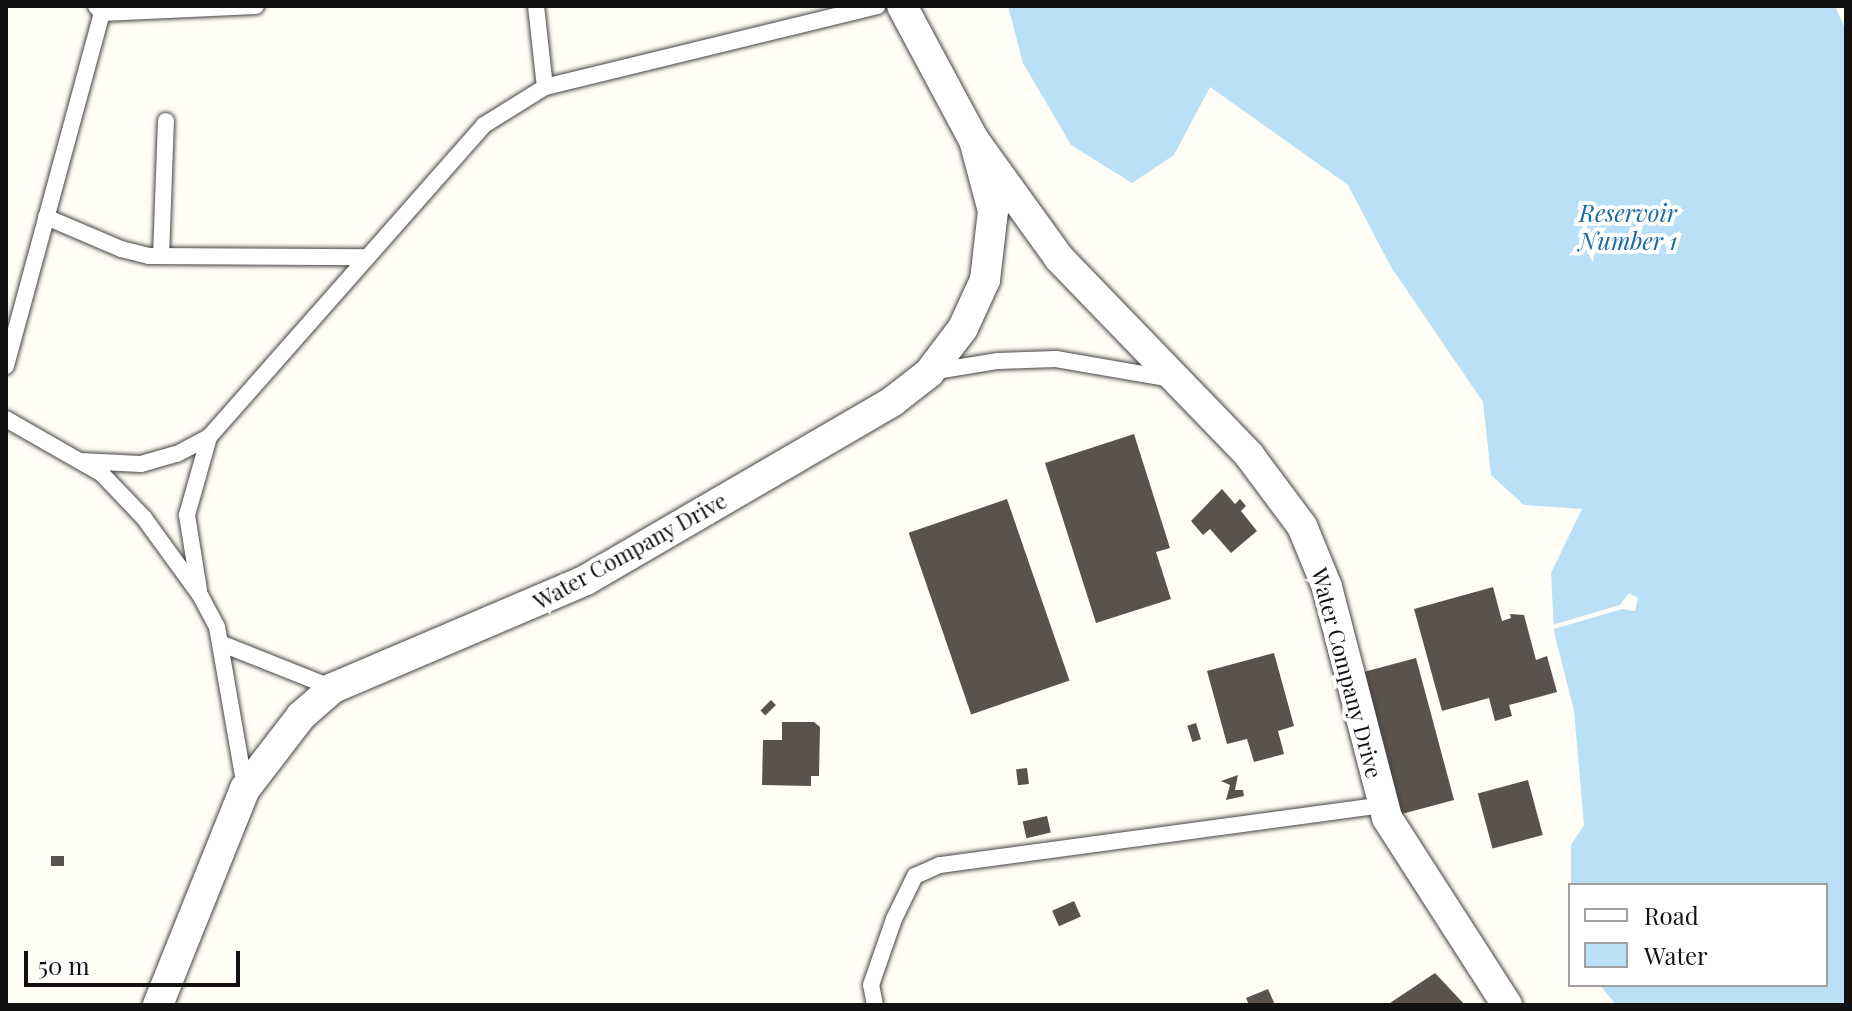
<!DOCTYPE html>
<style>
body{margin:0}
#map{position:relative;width:1852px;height:1011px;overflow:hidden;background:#fffdf5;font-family:"Playfair Display",serif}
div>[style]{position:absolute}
.water>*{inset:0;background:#b9e0f7}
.pier>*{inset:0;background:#fffdf5}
.building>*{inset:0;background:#5a524d;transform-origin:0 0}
.roads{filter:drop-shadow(0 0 2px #444) drop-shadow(0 0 2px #444)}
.lane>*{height:16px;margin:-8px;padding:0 8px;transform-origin:8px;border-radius:8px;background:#fff}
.street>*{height:30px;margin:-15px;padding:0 15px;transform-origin:15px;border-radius:15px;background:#fff}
span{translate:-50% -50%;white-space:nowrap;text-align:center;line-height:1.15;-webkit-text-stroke:8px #fff;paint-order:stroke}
.street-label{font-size:22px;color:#111}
.water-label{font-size:24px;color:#1768a6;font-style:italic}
.frame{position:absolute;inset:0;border:8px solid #111;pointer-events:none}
.legend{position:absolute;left:1568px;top:883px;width:260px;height:104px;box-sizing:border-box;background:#fff;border:2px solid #a0a0a0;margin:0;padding:10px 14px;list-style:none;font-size:24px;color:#111}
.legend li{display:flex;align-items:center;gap:16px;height:40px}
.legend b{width:40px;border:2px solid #a0a0a0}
.scale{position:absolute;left:24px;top:951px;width:216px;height:36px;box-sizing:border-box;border:4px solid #111;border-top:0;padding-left:10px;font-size:24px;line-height:28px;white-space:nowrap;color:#111;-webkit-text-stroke:6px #fff;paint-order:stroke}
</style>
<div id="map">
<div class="water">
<i style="clip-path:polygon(1008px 6px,1835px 6px,1846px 31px,1846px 1005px,1616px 1005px,1600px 985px,1826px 985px,1826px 885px,1571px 885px,1571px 845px,1584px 825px,1574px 711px,1554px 632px,1551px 573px,1582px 509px,1524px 505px,1491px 475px,1483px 402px,1391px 267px,1348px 185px,1210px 87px,1174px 155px,1132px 183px,1071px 145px,1023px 63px)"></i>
</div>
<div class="pier">
<i style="clip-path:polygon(1629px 593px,1638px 598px,1635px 611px,1622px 609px,1550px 630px,1549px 626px,1620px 605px)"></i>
</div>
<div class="building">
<i style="clip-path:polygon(1134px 434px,1170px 548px,1156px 552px,1171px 599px,1096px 623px,1045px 463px)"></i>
<i style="clip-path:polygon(1222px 489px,1235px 504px,1240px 499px,1246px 506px,1241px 511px,1257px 531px,1231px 553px,1210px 529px,1203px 535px,1191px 521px)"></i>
<i style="left:1007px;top:499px;width:192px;height:104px;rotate:71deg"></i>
<i style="clip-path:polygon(1493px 587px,1502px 621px,1511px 618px,1510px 614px,1524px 615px,1536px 660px,1547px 656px,1557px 692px,1509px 705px,1512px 716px,1495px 721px,1489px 698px,1442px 711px,1414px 609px)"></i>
<i style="clip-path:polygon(1274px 653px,1294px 726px,1278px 731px,1284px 754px,1254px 762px,1247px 739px,1227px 744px,1207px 671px)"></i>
<i style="left:1416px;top:658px;width:147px;height:58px;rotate:75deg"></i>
<i style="left:771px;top:700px;width:7px;height:15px;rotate:45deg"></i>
<i style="clip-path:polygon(782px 722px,814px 722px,820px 727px,819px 776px,811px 776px,811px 786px,762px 785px,763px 740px,782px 740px)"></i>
<i style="left:1196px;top:723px;width:17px;height:9px;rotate:73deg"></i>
<i style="left:1027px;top:768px;width:16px;height:11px;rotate:83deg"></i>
<i style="clip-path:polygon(1238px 775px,1235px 790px,1243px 790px,1244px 796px,1226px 800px,1230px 785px,1221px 781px)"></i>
<i style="left:1528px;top:780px;width:57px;height:52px;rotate:75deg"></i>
<i style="left:1047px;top:816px;width:17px;height:25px;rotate:77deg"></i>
<i style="left:51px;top:856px;width:13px;height:10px"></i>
<i style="left:1074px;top:901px;width:17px;height:24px;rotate:66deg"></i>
<i style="clip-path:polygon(1435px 973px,1465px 1005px,1387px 1005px)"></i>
<i style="clip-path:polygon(1268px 989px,1275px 1005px,1249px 1005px,1246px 998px)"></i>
</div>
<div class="roads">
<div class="lane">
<i style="left:101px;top:6px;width:7px;rotate:82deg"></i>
<i style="left:102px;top:13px;width:154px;rotate:-2.6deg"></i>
<i style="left:536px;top:6px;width:81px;rotate:83.7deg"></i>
<i style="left:46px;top:217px;width:82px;rotate:23.1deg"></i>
<i style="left:121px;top:249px;width:29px;rotate:14deg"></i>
<i style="left:149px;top:256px;width:218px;rotate:0.3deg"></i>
<i style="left:161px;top:256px;width:135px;rotate:-87.9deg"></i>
<i style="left:6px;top:366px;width:366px;rotate:-74.8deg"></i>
<i style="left:102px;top:13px;width:9px;rotate:-131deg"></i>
<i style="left:930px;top:372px;width:69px;rotate:-9.2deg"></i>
<i style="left:998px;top:361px;width:58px;rotate:-2deg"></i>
<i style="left:1056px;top:359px;width:118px;rotate:9.8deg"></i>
<i style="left:6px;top:419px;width:111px;rotate:29.8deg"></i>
<i style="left:102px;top:474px;width:61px;rotate:46.3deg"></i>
<i style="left:144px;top:518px;width:95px;rotate:54deg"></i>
<i style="left:200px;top:595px;width:36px;rotate:62deg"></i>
<i style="left:217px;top:627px;width:163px;rotate:80.1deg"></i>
<i style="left:80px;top:461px;width:61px;rotate:2.8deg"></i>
<i style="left:141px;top:464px;width:37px;rotate:-16deg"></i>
<i style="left:177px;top:454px;width:36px;rotate:-28deg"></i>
<i style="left:209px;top:437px;width:416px;rotate:-48.6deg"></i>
<i style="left:484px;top:125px;width:72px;rotate:-31.9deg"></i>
<i style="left:545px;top:87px;width:342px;rotate:-13.7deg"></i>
<i style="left:199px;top:590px;width:76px;rotate:-99.1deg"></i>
<i style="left:187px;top:515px;width:81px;rotate:-74.2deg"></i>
<i style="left:220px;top:643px;width:122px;rotate:21.7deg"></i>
<i style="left:875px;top:1005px;width:20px;rotate:-101deg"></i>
<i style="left:871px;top:985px;width:70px;rotate:-70.8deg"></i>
<i style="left:894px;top:919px;width:48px;rotate:-64deg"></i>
<i style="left:915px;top:876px;width:27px;rotate:-24deg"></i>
<i style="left:940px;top:865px;width:448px;rotate:-7.7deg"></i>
</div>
<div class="street">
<i style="left:902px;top:6px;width:152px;rotate:61.8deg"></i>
<i style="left:974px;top:140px;width:145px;rotate:54.2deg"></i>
<i style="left:1059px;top:258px;width:274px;rotate:46deg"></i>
<i style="left:1249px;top:455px;width:89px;rotate:53.3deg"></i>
<i style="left:1302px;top:526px;width:66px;rotate:67.7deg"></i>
<i style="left:1327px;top:587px;width:239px;rotate:75.4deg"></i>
<i style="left:1387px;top:818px;width:222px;rotate:57.3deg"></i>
<i style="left:158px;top:1005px;width:233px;rotate:-68.1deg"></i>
<i style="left:245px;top:789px;width:92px;rotate:-52.5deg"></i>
<i style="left:301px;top:716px;width:43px;rotate:-41.2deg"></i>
<i style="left:333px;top:688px;width:275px;rotate:-23.1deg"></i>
<i style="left:586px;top:580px;width:355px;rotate:-30.2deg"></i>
<i style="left:893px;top:401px;width:46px;rotate:-37.9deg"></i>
<i style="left:929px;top:373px;width:56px;rotate:-52.9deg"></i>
<i style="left:963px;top:328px;width:53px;rotate:-65.4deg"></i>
<i style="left:985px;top:280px;width:69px;rotate:-83.4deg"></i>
<i style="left:993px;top:211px;width:73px;rotate:-105deg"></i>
</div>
</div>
<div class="street-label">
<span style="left:630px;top:551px;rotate:-29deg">Water Company Drive</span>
<span style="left:1347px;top:673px;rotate:75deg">Water Company Drive</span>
</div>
<div class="water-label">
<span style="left:1628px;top:227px">Reservoir<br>Number 1</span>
</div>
<div class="frame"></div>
<ul class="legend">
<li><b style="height:10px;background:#fff"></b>Road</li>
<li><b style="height:22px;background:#b9e0f7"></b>Water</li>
</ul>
<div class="scale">50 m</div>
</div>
